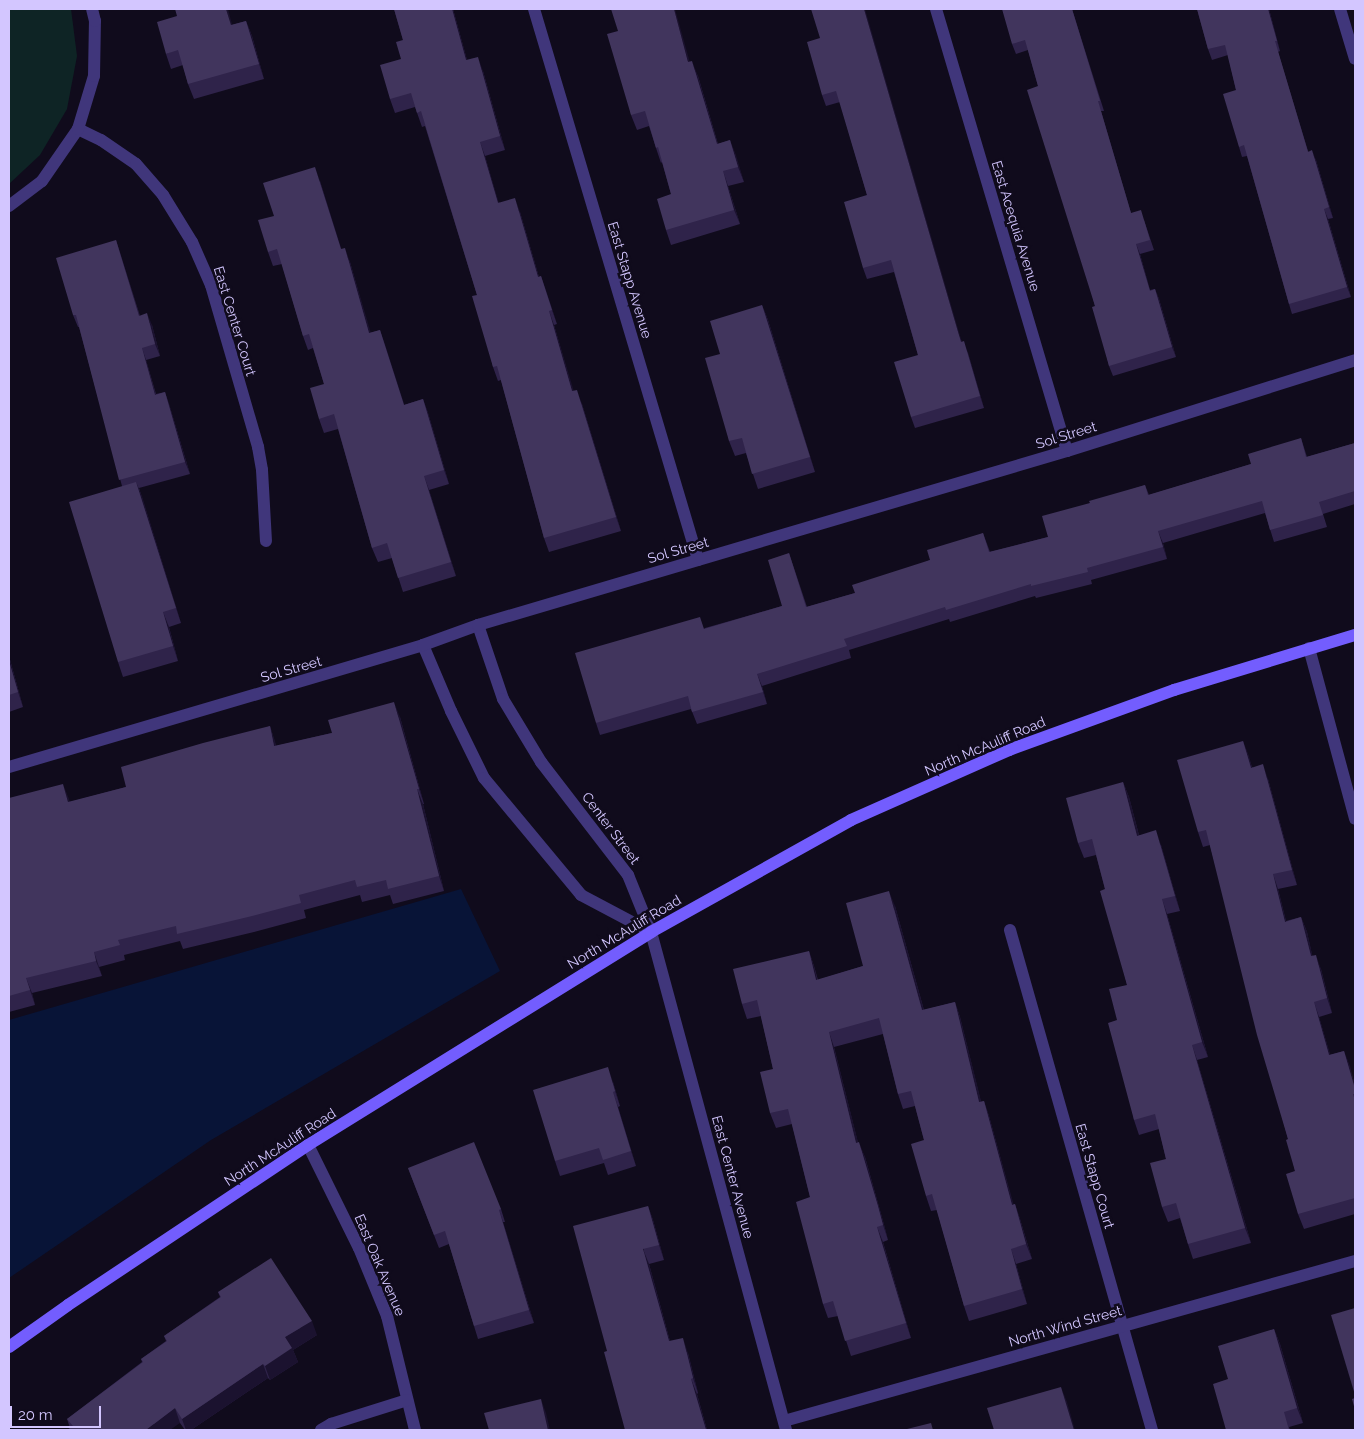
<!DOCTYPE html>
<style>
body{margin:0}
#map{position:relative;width:1364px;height:1439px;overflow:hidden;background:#100b1c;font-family:Raleway,sans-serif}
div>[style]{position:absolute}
.green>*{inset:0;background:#0e2425}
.water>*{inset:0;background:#081437}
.street>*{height:12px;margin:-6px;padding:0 6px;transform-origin:6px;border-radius:6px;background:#40367b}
.secondary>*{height:12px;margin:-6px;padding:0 6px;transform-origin:6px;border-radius:6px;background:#735dfe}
.wall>*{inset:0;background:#2f234a}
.shaded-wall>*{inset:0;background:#1b122f}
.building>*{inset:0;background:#41355d}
span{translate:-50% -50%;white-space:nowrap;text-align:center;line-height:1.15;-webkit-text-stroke:5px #100b1c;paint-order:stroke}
.street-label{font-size:14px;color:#d3c6ff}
.frame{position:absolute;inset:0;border:10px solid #d3c6ff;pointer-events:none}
.scale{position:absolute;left:10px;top:1406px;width:91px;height:22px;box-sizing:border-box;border:2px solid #d3c6ff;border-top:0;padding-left:6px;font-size:15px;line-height:18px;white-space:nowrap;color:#d3c6ff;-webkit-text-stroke:4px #100b1c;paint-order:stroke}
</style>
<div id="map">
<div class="green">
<i style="clip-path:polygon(9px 9px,71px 9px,77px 56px,67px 109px,40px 155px,9px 184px)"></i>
</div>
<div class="water">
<i style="clip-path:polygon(461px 889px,500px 971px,211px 1140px,9px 1278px,9px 1020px)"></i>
</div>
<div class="street">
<i style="left:534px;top:9px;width:575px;rotate:73.42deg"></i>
<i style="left:936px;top:9px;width:461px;rotate:73.5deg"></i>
<i style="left:1340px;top:9px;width:52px;rotate:73.3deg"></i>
<i style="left:78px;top:129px;width:25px;rotate:26deg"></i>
<i style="left:101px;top:140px;width:42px;rotate:34.4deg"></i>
<i style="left:136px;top:164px;width:41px;rotate:48.9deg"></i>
<i style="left:163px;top:195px;width:55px;rotate:58.3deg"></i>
<i style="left:192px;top:242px;width:47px;rotate:66.2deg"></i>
<i style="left:211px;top:285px;width:169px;rotate:73.8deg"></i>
<i style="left:258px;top:447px;width:23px;rotate:80deg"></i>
<i style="left:262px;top:470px;width:71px;rotate:86.8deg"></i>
<i style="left:9px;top:206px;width:41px;rotate:-37.1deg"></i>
<i style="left:42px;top:181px;width:63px;rotate:-55.3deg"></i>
<i style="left:78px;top:129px;width:55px;rotate:-73.2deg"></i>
<i style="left:94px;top:76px;width:55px;rotate:-89deg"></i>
<i style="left:95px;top:21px;width:12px;rotate:-104deg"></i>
<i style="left:478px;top:625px;width:78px;rotate:71.3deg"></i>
<i style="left:503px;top:699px;width:74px;rotate:58.9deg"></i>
<i style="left:541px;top:762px;width:143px;rotate:52.4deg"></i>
<i style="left:628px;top:875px;width:61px;rotate:68deg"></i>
<i style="left:651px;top:932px;width:516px;rotate:74.83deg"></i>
<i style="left:423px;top:645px;width:72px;rotate:67deg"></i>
<i style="left:451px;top:711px;width:75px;rotate:63.8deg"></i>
<i style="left:484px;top:778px;width:152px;rotate:50.3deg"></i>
<i style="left:581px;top:895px;width:79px;rotate:27.9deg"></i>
<i style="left:1309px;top:648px;width:177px;rotate:74.9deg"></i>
<i style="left:9px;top:767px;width:432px;rotate:-16.4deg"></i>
<i style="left:423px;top:645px;width:59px;rotate:-20deg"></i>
<i style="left:478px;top:625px;width:614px;rotate:-16.46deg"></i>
<i style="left:1067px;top:451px;width:302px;rotate:-17.5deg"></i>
<i style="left:1010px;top:930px;width:520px;rotate:74.15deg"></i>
<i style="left:308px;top:1145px;width:115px;rotate:63.7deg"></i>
<i style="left:359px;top:1248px;width:74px;rotate:67.6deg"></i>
<i style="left:387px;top:1316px;width:117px;rotate:76.2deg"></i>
<i style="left:784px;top:1421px;width:593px;rotate:-15.65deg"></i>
<i style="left:321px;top:1430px;width:12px;rotate:-31deg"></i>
<i style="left:331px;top:1424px;width:80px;rotate:-17.5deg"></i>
</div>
<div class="secondary">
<i style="left:9px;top:1347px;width:72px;rotate:-35.4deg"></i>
<i style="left:68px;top:1305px;width:288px;rotate:-33.7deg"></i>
<i style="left:308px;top:1145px;width:404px;rotate:-31.8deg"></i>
<i style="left:651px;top:932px;width:229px;rotate:-29.2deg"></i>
<i style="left:851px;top:820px;width:173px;rotate:-23.9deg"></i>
<i style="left:1009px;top:750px;width:176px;rotate:-20deg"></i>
<i style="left:1174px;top:690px;width:189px;rotate:-16.9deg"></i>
</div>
<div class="wall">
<i style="clip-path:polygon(394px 9px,453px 9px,467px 60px,483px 71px,505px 150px,485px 156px,498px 202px,520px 212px,539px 277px,541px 276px,557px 324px,554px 325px,573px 391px,582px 404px,621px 531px,549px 552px,544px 538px,501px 380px,498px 381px,493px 367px,477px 295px,425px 126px,422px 127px,415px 107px,395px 113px,390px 99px,401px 59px,403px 40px)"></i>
<i style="clip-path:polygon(1072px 9px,1104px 111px,1101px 111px,1131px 213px,1144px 220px,1154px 250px,1140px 254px,1150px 290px,1155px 289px,1159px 299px,1176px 357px,1113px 376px,1109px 366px,1095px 306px,1038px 86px,1028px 50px,1016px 54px,1012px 44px)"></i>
<i style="clip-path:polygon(1197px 9px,1269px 9px,1280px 51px,1278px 52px,1308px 151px,1316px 160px,1333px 218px,1328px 219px,1351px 297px,1292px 314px,1289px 304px,1247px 156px,1242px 157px,1239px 147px,1236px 90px,1228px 55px,1212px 60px,1208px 49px)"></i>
<i style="clip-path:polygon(246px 21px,252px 36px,264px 79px,194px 99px,188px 84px,183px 65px,171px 69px,166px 54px,232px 25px)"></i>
<i style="clip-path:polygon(618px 31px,690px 62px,698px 76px,718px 144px,730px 140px,744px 182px,728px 186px,740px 224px,671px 245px,666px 230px,671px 194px,662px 162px,661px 163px,656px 148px,649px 126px,637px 130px,631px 115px)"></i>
<i style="clip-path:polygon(820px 38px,962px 342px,968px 353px,984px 408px,915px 428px,911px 417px,918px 355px,894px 272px,867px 279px,863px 268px,867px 195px,840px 102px,826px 106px,822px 95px)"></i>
<i style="clip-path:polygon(320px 181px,341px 249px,350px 262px,370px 333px,380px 330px,404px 405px,423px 399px,428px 413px,449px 484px,429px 490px,456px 576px,403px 592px,392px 558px,378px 562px,372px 548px,338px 429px,324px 433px,319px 419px,324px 384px,313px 348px,308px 350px,303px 336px,282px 264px,273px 266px,268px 252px,274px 216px)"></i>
<i style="clip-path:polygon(116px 240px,140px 316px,152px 325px,160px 356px,146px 360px,156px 394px,165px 392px,169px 404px,190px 474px,139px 488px,181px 623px,169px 627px,178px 661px,123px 677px,118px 662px,122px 486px,79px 327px,78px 327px,73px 315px)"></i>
<i style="clip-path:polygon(762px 305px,768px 320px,815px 472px,758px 489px,746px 453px,735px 456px,729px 441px,720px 354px)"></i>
<i style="clip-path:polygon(1301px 438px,1307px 457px,1355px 443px,1355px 504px,1323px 514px,1327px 527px,1274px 542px,1265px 513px,1163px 543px,1167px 559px,1091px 580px,1092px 584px,1036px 598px,1035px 596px,950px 622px,949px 619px,849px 650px,851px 658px,762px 686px,767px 704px,697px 724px,691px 709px,600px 735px,596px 723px,705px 628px,782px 606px,789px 553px,807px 607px,855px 593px,930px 560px,983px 533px,990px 552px,1048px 537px,1090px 503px,1145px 485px,1149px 495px,1251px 464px)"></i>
<i style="clip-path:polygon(9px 656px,23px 707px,9px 712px)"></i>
<i style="clip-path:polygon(400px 717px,424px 804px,423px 804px,444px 891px,393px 904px,390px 895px,362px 902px,360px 895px,304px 910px,306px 918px,254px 932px,183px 949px,180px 941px,124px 955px,125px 960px,99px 967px,102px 976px,32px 993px,35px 1005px,9px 1012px,9px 798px,70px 802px,126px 787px,270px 726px,276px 746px)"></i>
<i style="clip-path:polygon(1243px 741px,1252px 767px,1268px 779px,1297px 885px,1278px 889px,1286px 921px,1301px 917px,1307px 932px,1312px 955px,1321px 969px,1332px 1013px,1319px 1017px,1330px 1055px,1344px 1051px,1355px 1085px,1355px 1214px,1304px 1229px,1298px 1214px,1295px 1171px,1288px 1139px,1210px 845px,1203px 847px,1198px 832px)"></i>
<i style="clip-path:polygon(1123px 782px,1129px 797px,1139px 835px,1161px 845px,1180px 911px,1167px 914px,1208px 1057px,1197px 1060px,1251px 1243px,1193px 1259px,1188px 1244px,1180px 1218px,1168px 1222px,1162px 1207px,1166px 1159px,1159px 1129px,1139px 1135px,1134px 1120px,1117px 1020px,1127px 985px,1105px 889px,1096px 855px,1084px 858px,1078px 843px)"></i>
<i style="clip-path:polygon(895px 906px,924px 1010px,955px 1002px,960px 1017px,981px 1102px,984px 1101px,989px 1116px,1013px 1204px,1015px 1204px,1020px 1219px,1032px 1259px,1016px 1264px,1027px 1304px,969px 1321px,964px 1306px,937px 1210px,931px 1211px,926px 1196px,924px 1140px,915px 1106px,903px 1109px,898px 1094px,883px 1034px,834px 1047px,858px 1143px,865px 1157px,883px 1221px,888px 1240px,883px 1242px,911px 1338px,851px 1356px,838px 1316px,828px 1318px,823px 1304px,810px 1197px,792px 1124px,776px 1128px,770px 1113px,773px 1069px,761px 1016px,747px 1019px,742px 1004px,809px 951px,814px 966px,818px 980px,863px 966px)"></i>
<i style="clip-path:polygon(613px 1082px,620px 1106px,618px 1107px,636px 1166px,608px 1175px,604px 1163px,560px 1176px,555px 1161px)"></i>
<i style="clip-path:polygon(408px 1168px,501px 1209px,505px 1222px,503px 1222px,534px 1323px,478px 1339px,474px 1326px,449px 1244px,439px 1248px)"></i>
<i style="clip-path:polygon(648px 1206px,653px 1220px,664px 1260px,649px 1264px,670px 1341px,688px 1353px,698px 1393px,697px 1394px,707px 1430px,625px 1430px)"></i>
<i style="clip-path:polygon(218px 1292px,317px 1335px,293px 1350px,298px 1362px,270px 1380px,268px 1378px,191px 1430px,185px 1430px,180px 1423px,70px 1428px,67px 1419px,142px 1362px,141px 1359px,166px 1341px,164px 1336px,220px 1297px)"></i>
<i style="clip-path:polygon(1274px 1329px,1280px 1344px,1303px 1423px,1289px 1427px,1290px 1430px,1226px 1430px,1228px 1379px)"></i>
</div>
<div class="shaded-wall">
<i style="clip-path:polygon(226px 9px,228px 9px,236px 40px,231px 25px)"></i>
<i style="clip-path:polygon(452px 9px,453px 9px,471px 74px,466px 60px)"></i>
<i style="clip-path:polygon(674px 9px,675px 9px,694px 77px,688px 62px)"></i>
<i style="clip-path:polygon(864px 9px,865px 9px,965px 353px,961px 342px)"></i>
<i style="clip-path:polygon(1268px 9px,1269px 9px,1280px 51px,1277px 41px)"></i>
<i style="clip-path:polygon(246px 21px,252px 36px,264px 79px,259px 64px)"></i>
<i style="clip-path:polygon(478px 57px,483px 71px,505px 150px,500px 136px)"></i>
<i style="clip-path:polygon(692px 61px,698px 76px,722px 159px,717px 144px)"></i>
<i style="clip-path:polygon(730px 140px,736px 155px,744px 182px,738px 167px)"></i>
<i style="clip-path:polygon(480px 142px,485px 156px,503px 217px,498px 203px)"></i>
<i style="clip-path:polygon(1312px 150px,1316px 160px,1333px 218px,1329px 207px)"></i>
<i style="clip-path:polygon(315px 167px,320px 181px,346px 263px,341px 249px)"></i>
<i style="clip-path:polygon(723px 171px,728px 186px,740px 224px,734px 210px)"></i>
<i style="clip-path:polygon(515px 198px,520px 212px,543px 291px,538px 277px)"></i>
<i style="clip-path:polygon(1324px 209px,1328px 219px,1351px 297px,1347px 287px)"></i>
<i style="clip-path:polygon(116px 240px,120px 252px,143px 328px,139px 316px)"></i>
<i style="clip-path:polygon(1136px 244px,1140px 254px,1153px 301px,1150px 291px)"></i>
<i style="clip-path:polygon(345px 248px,350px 262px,375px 347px,369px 333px)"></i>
<i style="clip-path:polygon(541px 276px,546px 290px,557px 324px,552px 310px)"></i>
<i style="clip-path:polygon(1155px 289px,1159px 299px,1176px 357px,1172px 347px)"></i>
<i style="clip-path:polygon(762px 305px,768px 320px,815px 472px,810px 457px)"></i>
<i style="clip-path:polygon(549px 311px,554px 325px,578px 405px,572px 391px)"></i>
<i style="clip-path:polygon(147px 313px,152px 325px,160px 356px,155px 344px)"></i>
<i style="clip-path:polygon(380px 330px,385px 344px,409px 419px,404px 405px)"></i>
<i style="clip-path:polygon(964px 341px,968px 353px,984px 408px,980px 396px)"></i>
<i style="clip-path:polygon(142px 348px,146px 360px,159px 407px,155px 395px)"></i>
<i style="clip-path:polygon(577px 390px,582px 404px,621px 531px,616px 517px)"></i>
<i style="clip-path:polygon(165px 392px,169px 404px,190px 474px,185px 462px)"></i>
<i style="clip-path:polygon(423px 399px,428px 413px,449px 484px,444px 470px)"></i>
<i style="clip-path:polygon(424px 476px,429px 490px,456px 576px,451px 562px)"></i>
<i style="clip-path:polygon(136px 482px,142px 496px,181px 623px,176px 608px)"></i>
<i style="clip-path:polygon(1158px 531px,1163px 543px,1167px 559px,1163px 547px)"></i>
<i style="clip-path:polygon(163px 612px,169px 627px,178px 661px,173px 646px)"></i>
<i style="clip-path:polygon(9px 656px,23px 707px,18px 692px,9px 661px)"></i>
<i style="clip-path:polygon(757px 674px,762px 686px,767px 704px)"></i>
<i style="clip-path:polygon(394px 702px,400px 717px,424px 804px,419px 789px)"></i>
<i style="clip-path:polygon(270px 726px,275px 741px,280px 761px,274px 746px)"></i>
<i style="clip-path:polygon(1243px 741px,1249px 756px,1256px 783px,1251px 768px)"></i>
<i style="clip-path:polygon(1263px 764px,1268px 779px,1297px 885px,1292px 870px)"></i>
<i style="clip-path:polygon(1123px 782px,1129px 797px,1143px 851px,1137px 836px)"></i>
<i style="clip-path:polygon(63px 784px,69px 799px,74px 817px,68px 802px)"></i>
<i style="clip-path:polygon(417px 789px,423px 804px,444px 891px,439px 876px)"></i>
<i style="clip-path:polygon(1156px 830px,1161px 845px,1180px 911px,1175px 896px)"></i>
<i style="clip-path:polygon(1273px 874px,1278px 889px,1290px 937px,1285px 922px)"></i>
<i style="clip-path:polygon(889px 891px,895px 906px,928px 1025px,922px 1010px)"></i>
<i style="clip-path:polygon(1162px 899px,1167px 914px,1208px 1057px,1202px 1042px)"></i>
<i style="clip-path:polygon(1301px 917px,1307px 932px,1316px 971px,1311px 956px)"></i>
<i style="clip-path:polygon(809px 951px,814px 966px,821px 995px,816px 980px)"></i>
<i style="clip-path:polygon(94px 952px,102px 976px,96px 961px)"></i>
<i style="clip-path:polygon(1316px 955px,1321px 969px,1332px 1013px,1327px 998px)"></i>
<i style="clip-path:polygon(26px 978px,32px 993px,35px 1005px)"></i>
<i style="clip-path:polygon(955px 1002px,960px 1017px,985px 1117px,979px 1102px)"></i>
<i style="clip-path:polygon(1314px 1002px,1319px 1017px,1335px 1070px,1329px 1055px)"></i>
<i style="clip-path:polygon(829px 1032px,834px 1047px,862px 1158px,856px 1143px)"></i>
<i style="clip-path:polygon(1192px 1045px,1197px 1060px,1251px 1243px,1245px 1228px)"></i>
<i style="clip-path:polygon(1344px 1051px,1350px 1066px,1355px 1085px,1355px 1089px)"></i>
<i style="clip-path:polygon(608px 1067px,613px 1082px,620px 1106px,615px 1091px)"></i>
<i style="clip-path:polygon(613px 1092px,618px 1107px,636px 1166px,631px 1151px)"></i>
<i style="clip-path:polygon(984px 1101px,989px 1116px,1018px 1220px,1012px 1205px)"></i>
<i style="clip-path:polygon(859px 1142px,865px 1157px,883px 1221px,888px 1240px,883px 1225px)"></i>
<i style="clip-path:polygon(1015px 1204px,1020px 1219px,1032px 1259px,1026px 1244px)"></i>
<i style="clip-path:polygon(648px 1206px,653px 1220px,664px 1260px,659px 1245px)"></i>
<i style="clip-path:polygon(499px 1210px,503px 1222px,534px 1323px,529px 1310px)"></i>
<i style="clip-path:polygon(877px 1227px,883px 1242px,911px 1338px,906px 1323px)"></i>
<i style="clip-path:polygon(643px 1249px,649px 1264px,674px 1356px,669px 1341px)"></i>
<i style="clip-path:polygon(1011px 1249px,1016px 1264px,1027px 1304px,1022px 1289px)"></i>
<i style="clip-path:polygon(312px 1321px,317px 1335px,293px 1350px,298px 1362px,270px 1380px,265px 1366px,285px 1337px)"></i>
<i style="clip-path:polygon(1274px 1329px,1280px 1344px,1303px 1423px,1297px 1408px)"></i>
<i style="clip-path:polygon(683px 1338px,688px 1353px,698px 1393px,693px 1378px)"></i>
<i style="clip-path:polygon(263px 1364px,268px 1378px,191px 1430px,186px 1430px,182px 1419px)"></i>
<i style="clip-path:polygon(691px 1379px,697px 1394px,707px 1430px,706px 1430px)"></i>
<i style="clip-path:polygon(1061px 1387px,1067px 1402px,1075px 1430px,1074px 1430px)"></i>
<i style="clip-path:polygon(541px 1399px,546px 1413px,550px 1430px,548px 1430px)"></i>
<i style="clip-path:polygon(175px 1408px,180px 1423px,170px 1430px,146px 1430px)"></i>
</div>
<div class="building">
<i style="clip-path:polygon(175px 9px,226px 9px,231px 25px,246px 21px,259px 64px,188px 84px,178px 50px,166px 54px,157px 22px,177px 16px)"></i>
<i style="clip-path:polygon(394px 9px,452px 9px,466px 60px,478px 57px,500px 136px,480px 142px,498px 203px,515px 198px,538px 277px,541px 276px,552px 310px,549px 311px,572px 391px,577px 390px,616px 517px,544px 538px,497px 366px,493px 367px,472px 296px,477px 295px,421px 111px,417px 113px,411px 93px,390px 99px,380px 65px,401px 59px,396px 42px,403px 40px)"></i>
<i style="clip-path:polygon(611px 9px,674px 9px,688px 62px,692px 61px,717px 144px,730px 140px,738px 167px,723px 171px,734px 210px,666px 230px,657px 199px,671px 194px,658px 147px,656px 148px,645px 111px,631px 115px,607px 34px,618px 31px)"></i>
<i style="clip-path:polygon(811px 9px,864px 9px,961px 342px,964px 341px,980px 396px,911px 417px,894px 362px,918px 355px,891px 260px,863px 268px,844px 202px,867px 195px,836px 91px,822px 95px,807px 42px,820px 38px)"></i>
<i style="clip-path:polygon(1002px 9px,1072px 9px,1100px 101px,1098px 101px,1131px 213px,1141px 210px,1150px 240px,1136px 244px,1150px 291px,1155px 289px,1172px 347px,1109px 366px,1092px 307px,1095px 306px,1027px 90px,1038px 86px,1025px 40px,1012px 44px)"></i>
<i style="clip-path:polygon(1197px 9px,1268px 9px,1277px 41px,1275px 41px,1308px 152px,1312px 150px,1329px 207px,1324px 209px,1347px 287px,1289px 304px,1244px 145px,1239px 147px,1223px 94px,1236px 90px,1225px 45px,1208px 49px)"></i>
<i style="clip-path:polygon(315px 167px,341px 249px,345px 248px,369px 333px,380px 330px,404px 405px,423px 399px,444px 470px,424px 476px,451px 562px,398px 578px,387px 543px,372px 548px,334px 414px,319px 419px,310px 388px,324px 384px,309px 334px,303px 336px,277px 249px,268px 252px,258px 220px,274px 216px,263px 183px)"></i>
<i style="clip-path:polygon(116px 240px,139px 316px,147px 313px,155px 344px,142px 348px,155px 395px,165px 392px,185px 462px,119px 480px,76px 315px,73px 315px,56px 258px)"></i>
<i style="clip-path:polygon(762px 305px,810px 457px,752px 474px,742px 438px,729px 441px,705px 358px,720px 354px,710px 321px)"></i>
<i style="clip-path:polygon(1301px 438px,1306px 457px,1355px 443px,1355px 491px,1319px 502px,1323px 515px,1270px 530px,1262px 501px,1158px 531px,1163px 547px,1087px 568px,1088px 572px,1031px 586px,1031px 584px,946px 610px,945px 607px,844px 639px,847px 646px,757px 674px,763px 692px,692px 712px,688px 696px,596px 723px,575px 653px,700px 617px,704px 629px,782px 606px,768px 560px,789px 553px,806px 607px,855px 593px,852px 585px,930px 560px,927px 550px,983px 533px,989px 552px,1048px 537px,1042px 516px,1090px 503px,1089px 501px,1145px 485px,1148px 495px,1251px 464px,1248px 454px)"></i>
<i style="clip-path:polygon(136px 482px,176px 608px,163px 612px,173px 646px,118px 662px,69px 502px)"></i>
<i style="clip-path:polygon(9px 661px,18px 692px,9px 695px)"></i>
<i style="clip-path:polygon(394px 702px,419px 789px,417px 789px,439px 876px,388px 889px,386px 880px,357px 887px,355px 880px,299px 895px,301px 903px,248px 917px,177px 934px,176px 926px,118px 940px,120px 945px,94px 952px,96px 961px,26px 978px,30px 990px,9px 996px,9px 798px,63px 784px,68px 802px,126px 787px,121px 767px,203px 743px,270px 726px,274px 746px,332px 733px,328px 720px)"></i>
<i style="clip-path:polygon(1243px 741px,1251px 768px,1263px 764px,1292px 870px,1273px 874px,1285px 922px,1301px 917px,1311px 956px,1316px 955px,1327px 998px,1314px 1002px,1329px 1055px,1344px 1051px,1355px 1089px,1355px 1094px,1353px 1094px,1355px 1101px,1355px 1156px,1354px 1156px,1355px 1159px,1355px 1198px,1298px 1214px,1286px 1174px,1295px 1171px,1286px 1140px,1288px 1139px,1257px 1035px,1206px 830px,1198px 832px,1177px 760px)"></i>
<i style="clip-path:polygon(1123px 782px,1137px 836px,1156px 830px,1175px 896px,1162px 899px,1202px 1042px,1192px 1045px,1245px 1228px,1188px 1244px,1176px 1203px,1162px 1207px,1150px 1163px,1166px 1159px,1155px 1114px,1134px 1120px,1108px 1023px,1117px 1020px,1109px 989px,1127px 985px,1100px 891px,1105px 889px,1092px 839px,1078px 843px,1066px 798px)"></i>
<i style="clip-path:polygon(889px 891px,922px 1010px,955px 1002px,979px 1102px,984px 1101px,1012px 1205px,1015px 1204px,1026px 1244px,1011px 1249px,1022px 1289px,964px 1306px,932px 1194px,926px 1196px,911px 1144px,924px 1140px,911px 1091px,898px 1094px,879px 1018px,829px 1032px,856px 1143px,859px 1142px,878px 1206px,883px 1225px,877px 1227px,906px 1323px,845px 1341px,833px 1301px,823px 1304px,796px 1202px,810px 1197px,788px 1109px,770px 1113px,760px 1072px,773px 1069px,757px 1000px,742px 1004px,733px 969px,809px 951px,816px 980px,863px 966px,846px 903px)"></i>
<i style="clip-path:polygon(608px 1067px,615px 1091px,613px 1092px,631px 1151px,603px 1160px,599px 1148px,555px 1161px,533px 1090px)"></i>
<i style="clip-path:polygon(474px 1142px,501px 1209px,499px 1210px,529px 1310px,474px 1326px,445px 1231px,434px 1235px,408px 1168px)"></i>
<i style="clip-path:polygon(648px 1206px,659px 1245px,643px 1249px,669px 1341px,683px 1338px,693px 1378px,691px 1379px,706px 1430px,625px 1430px,604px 1352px,607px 1351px,573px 1226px)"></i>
<i style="clip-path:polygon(271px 1258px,312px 1321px,285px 1337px,292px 1348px,265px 1366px,263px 1364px,182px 1419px,175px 1408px,146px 1430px,67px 1430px,73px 1426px,67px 1419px,143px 1362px,141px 1359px,167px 1341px,164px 1336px,221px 1297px,218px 1292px)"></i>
<i style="clip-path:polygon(1355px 1308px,1355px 1395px,1331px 1315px)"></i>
<i style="clip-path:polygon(1274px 1329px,1297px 1408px,1284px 1412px,1289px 1430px,1226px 1430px,1213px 1384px,1228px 1379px,1218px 1346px)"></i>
<i style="clip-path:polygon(1061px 1387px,1074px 1430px,994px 1430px,987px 1408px)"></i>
<i style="clip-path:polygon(1355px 1398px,1355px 1410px,1352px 1399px)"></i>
<i style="clip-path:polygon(541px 1399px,548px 1430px,489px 1430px,484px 1413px)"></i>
<i style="clip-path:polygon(931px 1423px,933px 1430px,903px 1430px)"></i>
</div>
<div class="street-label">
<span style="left:1016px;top:226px;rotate:73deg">East Acequia Avenue</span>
<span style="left:630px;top:280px;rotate:73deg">East Stapp Avenue</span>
<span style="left:235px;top:321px;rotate:73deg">East Center Court</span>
<span style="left:1066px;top:435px;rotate:-17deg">Sol Street</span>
<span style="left:678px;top:550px;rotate:-16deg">Sol Street</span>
<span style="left:291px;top:669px;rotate:-16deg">Sol Street</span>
<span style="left:985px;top:746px;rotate:-23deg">North McAuliff Road</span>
<span style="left:611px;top:828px;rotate:53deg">Center Street</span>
<span style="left:624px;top:932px;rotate:-31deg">North McAuliff Road</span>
<span style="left:280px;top:1147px;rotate:-33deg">North McAuliff Road</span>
<span style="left:1095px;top:1176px;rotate:74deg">East Stapp Court</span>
<span style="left:733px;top:1177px;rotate:75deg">East Center Avenue</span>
<span style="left:380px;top:1265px;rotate:67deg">East Oak Avenue</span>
<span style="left:1065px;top:1326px;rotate:-16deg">North Wind Street</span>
</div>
<div class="frame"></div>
<div class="scale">20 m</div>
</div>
